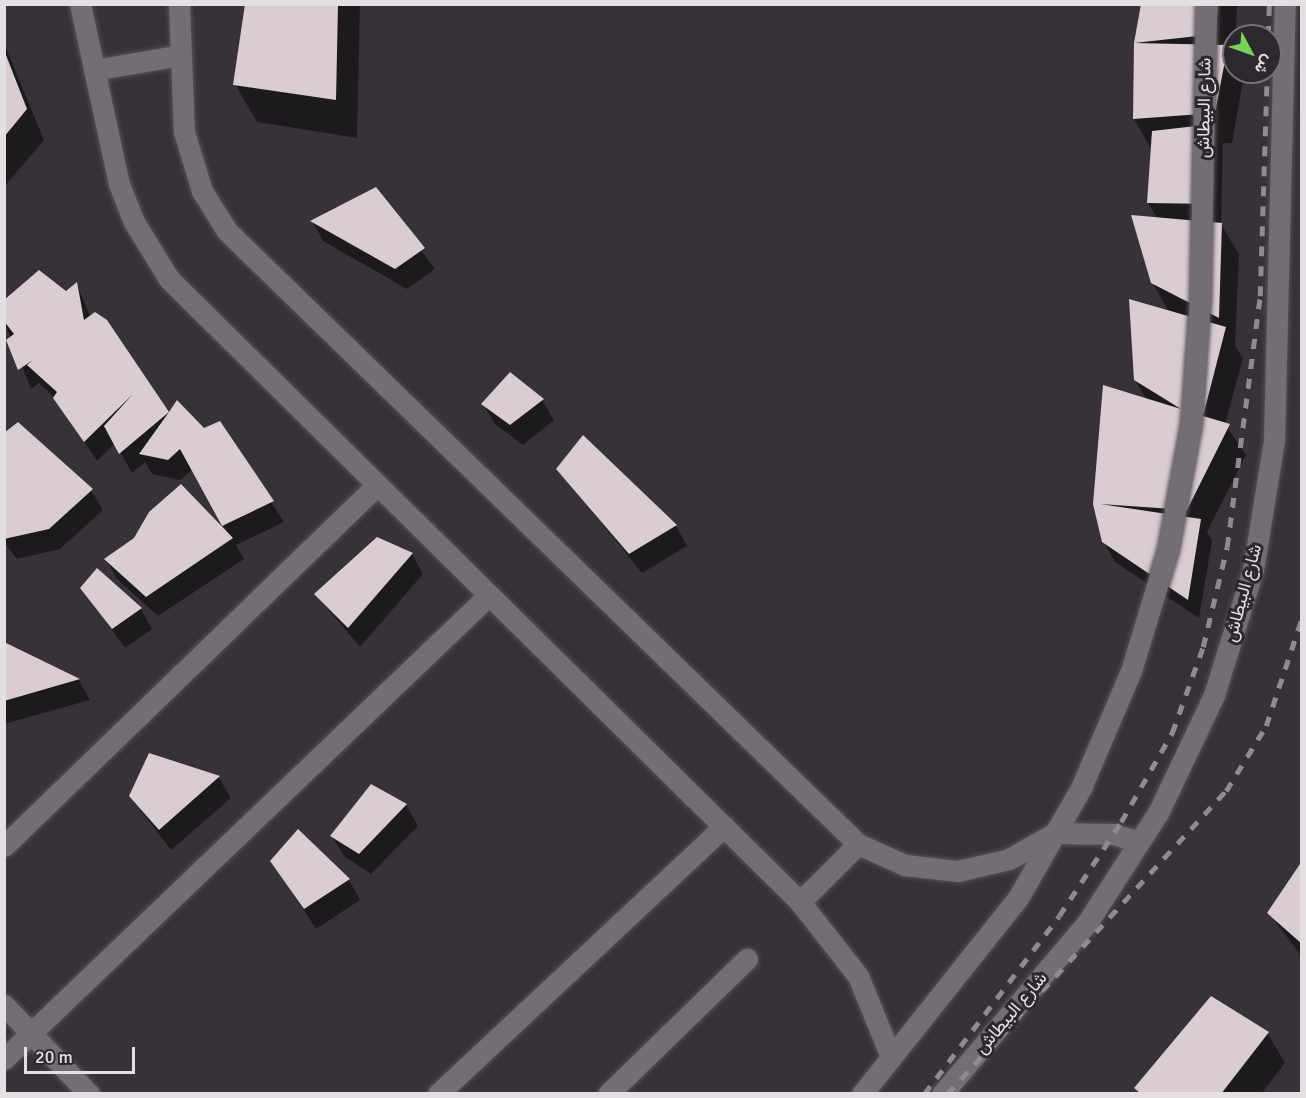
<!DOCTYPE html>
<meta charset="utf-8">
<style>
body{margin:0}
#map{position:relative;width:1306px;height:1098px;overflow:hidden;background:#383238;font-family:Signika,Vazirmatn,sans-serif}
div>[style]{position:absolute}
.shadow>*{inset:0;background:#0007}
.building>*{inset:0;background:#d9cdd1}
.roads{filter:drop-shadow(0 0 2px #565056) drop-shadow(0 0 2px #565056)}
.service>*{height:21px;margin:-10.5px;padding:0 10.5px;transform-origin:10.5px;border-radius:10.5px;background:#746d74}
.rail>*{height:4.5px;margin-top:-2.25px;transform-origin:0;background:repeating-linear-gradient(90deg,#908b90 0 10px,transparent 0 20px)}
span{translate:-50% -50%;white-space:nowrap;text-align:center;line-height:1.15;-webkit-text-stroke:6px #2d282e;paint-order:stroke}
.street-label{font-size:18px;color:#e3dfe3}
.frame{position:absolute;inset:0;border:6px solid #e3dfe3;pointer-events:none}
.north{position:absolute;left:1222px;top:24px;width:60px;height:60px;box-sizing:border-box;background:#2d282e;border:2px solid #767176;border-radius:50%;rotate:131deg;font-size:16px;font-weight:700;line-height:24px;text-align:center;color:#e3dfe3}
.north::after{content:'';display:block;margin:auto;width:21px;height:27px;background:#77d259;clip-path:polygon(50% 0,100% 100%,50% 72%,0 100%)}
.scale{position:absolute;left:24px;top:1047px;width:111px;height:27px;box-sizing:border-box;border:3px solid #e3dfe3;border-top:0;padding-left:8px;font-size:18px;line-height:21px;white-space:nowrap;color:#e3dfe3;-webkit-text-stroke:4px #2d282e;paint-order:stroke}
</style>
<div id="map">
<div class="shadow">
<i style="clip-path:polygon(246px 4px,360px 4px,357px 138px,257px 122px,235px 84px)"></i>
<i style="clip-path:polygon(1143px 4px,1237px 4px,1234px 72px,1244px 76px,1232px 143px,1223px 143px,1221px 224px,1239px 254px,1235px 346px,1243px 358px,1225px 424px,1246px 455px,1207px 532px,1212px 541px,1199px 618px,1115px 562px,1103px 541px,1094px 504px,1147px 400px,1135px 380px,1169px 312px,1152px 282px,1158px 219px,1148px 203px,1151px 149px,1134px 119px)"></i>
<i style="clip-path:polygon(4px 43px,44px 140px,4px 187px)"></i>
<i style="clip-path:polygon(376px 189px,435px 269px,407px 289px,323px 241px,312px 221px)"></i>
<i style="clip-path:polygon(77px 285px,91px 318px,106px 321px,169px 415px,204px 430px,219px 423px,284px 522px,236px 545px,244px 559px,158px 616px,117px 579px,106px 559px,227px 532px,193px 469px,180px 480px,152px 474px,145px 462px,132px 473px,115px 443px,97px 461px,56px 399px,39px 383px,31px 389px,4px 321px)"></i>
<i style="clip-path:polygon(542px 400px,554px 420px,523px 445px,495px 424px,483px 404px)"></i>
<i style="clip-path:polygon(4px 436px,91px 490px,103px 510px,60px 549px,17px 559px,4px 542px)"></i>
<i style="clip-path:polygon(584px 437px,676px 526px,687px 546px,642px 573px,558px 469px)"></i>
<i style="clip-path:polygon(412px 554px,423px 574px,360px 647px,316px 595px)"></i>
<i style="clip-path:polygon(82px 588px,141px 609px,152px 629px,125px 648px)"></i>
<i style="clip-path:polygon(4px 644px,79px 680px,90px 700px,4px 724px)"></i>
<i style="clip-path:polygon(150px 755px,219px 778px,231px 798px,171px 850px,130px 796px)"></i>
<i style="clip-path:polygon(372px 786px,406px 805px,418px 826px,371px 874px,344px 856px,332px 836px)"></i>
<i style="clip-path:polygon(298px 831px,349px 880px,360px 900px,316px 929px,272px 862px)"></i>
<i style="clip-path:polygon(1302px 864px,1302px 957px,1269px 913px)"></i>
<i style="clip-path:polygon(1211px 998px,1268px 1034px,1285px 1063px,1261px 1094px,1139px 1094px,1136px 1088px)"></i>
</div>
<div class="building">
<i style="clip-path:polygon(245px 4px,338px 4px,336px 100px,233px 85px)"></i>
<i style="clip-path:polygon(1141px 4px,1218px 4px,1216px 34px,1134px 43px)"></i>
<i style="clip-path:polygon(1134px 43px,1228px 45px,1215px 113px,1133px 119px)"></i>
<i style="clip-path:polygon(4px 50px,27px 109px,4px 137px)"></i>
<i style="clip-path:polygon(1214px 124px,1212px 204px,1147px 203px,1152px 131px)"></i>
<i style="clip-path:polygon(376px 187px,425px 248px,395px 269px,310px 221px)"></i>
<i style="clip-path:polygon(1131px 215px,1222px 223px,1219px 318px,1151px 283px)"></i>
<i style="clip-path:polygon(39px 270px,66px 291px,77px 282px,84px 320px,95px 312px,107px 320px,169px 412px,177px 400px,204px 428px,220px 421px,274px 501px,222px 526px,180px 449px,168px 460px,139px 454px,169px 412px,119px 454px,104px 426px,133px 394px,84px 442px,53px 398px,57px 392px,27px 365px,33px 360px,18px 370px,6px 340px,14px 334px,4px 321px,4px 300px)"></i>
<i style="clip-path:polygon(1129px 299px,1226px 327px,1203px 416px,1230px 424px,1187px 510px,1100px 504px,1201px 519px,1188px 600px,1102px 542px,1093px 504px,1103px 385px,1181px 409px,1134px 380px)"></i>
<i style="clip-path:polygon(510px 372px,544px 399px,510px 425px,481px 404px)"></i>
<i style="clip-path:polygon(18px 422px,93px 489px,49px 529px,4px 539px,4px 433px)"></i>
<i style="clip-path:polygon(583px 435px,677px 525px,629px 554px,556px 469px)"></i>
<i style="clip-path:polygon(181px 484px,233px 538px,146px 597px,104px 559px,134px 538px,149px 512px)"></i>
<i style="clip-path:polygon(377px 537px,413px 553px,348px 628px,314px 594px)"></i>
<i style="clip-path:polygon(97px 568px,142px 608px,112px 629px,80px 588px)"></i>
<i style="clip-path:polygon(4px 642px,80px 679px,4px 701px)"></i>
<i style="clip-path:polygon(149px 753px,220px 776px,159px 830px,129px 796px)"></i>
<i style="clip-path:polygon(371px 784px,407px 804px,359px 854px,330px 836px)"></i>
<i style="clip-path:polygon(298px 829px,350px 879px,304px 909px,270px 861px)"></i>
<i style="clip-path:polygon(1302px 861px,1302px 944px,1267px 913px)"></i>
<i style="clip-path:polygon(1211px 996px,1269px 1032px,1221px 1094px,1141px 1094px,1134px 1088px)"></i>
</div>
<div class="roads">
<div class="service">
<i style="left:80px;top:4px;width:184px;rotate:77.8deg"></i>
<i style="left:119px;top:184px;width:41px;rotate:68.5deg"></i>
<i style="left:134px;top:222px;width:67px;rotate:58.4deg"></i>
<i style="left:169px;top:279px;width:887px;rotate:44.63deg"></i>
<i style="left:800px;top:902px;width:94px;rotate:51.9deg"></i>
<i style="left:858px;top:976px;width:87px;rotate:67.8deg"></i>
<i style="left:179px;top:4px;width:128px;rotate:87.8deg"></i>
<i style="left:184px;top:132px;width:62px;rotate:73deg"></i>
<i style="left:202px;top:191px;width:47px;rotate:58deg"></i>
<i style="left:227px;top:231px;width:880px;rotate:44.17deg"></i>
<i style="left:858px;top:844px;width:51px;rotate:24.1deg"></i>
<i style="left:905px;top:865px;width:53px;rotate:6.5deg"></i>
<i style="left:958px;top:871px;width:52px;rotate:-13.2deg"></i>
<i style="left:1009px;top:859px;width:53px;rotate:-29.5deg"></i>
<i style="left:1055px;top:833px;width:58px;rotate:1deg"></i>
<i style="left:1113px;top:834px;width:27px;rotate:17deg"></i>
<i style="left:94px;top:70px;width:88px;rotate:-9.8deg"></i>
<i style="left:4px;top:846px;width:519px;rotate:-44.06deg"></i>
<i style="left:800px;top:902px;width:82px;rotate:-45deg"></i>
<i style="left:4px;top:1005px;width:123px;rotate:46.3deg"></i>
<i style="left:4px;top:1059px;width:671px;rotate:-43.73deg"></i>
<i style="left:438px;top:1094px;width:392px;rotate:-43.1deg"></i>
<i style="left:608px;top:1094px;width:194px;rotate:-44.2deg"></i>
<i style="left:862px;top:1094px;width:251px;rotate:-51.5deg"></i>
<i style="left:1018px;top:898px;width:127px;rotate:-60.2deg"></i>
<i style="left:1081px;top:788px;width:127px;rotate:-66.9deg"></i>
<i style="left:1131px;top:671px;width:127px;rotate:-73.1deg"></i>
<i style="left:1168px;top:549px;width:127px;rotate:-79.6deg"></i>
<i style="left:1191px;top:424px;width:126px;rotate:-85.9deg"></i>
<i style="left:1200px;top:298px;width:294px;rotate:-88.8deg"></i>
<i style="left:942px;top:1094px;width:224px;rotate:-49.7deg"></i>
<i style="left:1087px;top:923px;width:131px;rotate:-57.2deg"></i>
<i style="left:1158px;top:813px;width:131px;rotate:-64.6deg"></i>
<i style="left:1214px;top:695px;width:131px;rotate:-72.7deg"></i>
<i style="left:1253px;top:570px;width:131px;rotate:-80.8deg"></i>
<i style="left:1274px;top:441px;width:437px;rotate:-88.6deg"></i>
</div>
</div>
<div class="rail">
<i style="left:1268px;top:36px;width:32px;rotate:-88deg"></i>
<i style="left:924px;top:1094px;width:223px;rotate:-52.8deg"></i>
<i style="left:1059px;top:916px;width:113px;rotate:-56.6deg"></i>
<i style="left:1121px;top:822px;width:103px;rotate:-60.2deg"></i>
<i style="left:1172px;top:733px;width:91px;rotate:-70.2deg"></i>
<i style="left:1203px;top:647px;width:103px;rotate:-76.5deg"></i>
<i style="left:1227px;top:547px;width:253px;rotate:-82.5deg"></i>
<i style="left:1260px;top:296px;width:224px;rotate:-88.2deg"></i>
<i style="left:947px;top:1094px;width:412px;rotate:-47.4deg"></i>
<i style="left:1226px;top:791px;width:76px;rotate:-58.4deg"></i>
<i style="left:1266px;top:726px;width:114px;rotate:-71.6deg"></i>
</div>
<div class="street-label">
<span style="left:1204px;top:108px;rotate:-89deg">شارع البيطاش</span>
<span style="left:1243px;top:593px;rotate:-75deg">شارع البيطاش</span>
<span style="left:1011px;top:1013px;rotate:-50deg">شارع البيطاش</span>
</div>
<div class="frame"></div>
<div class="north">ش</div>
<div class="scale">20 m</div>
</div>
